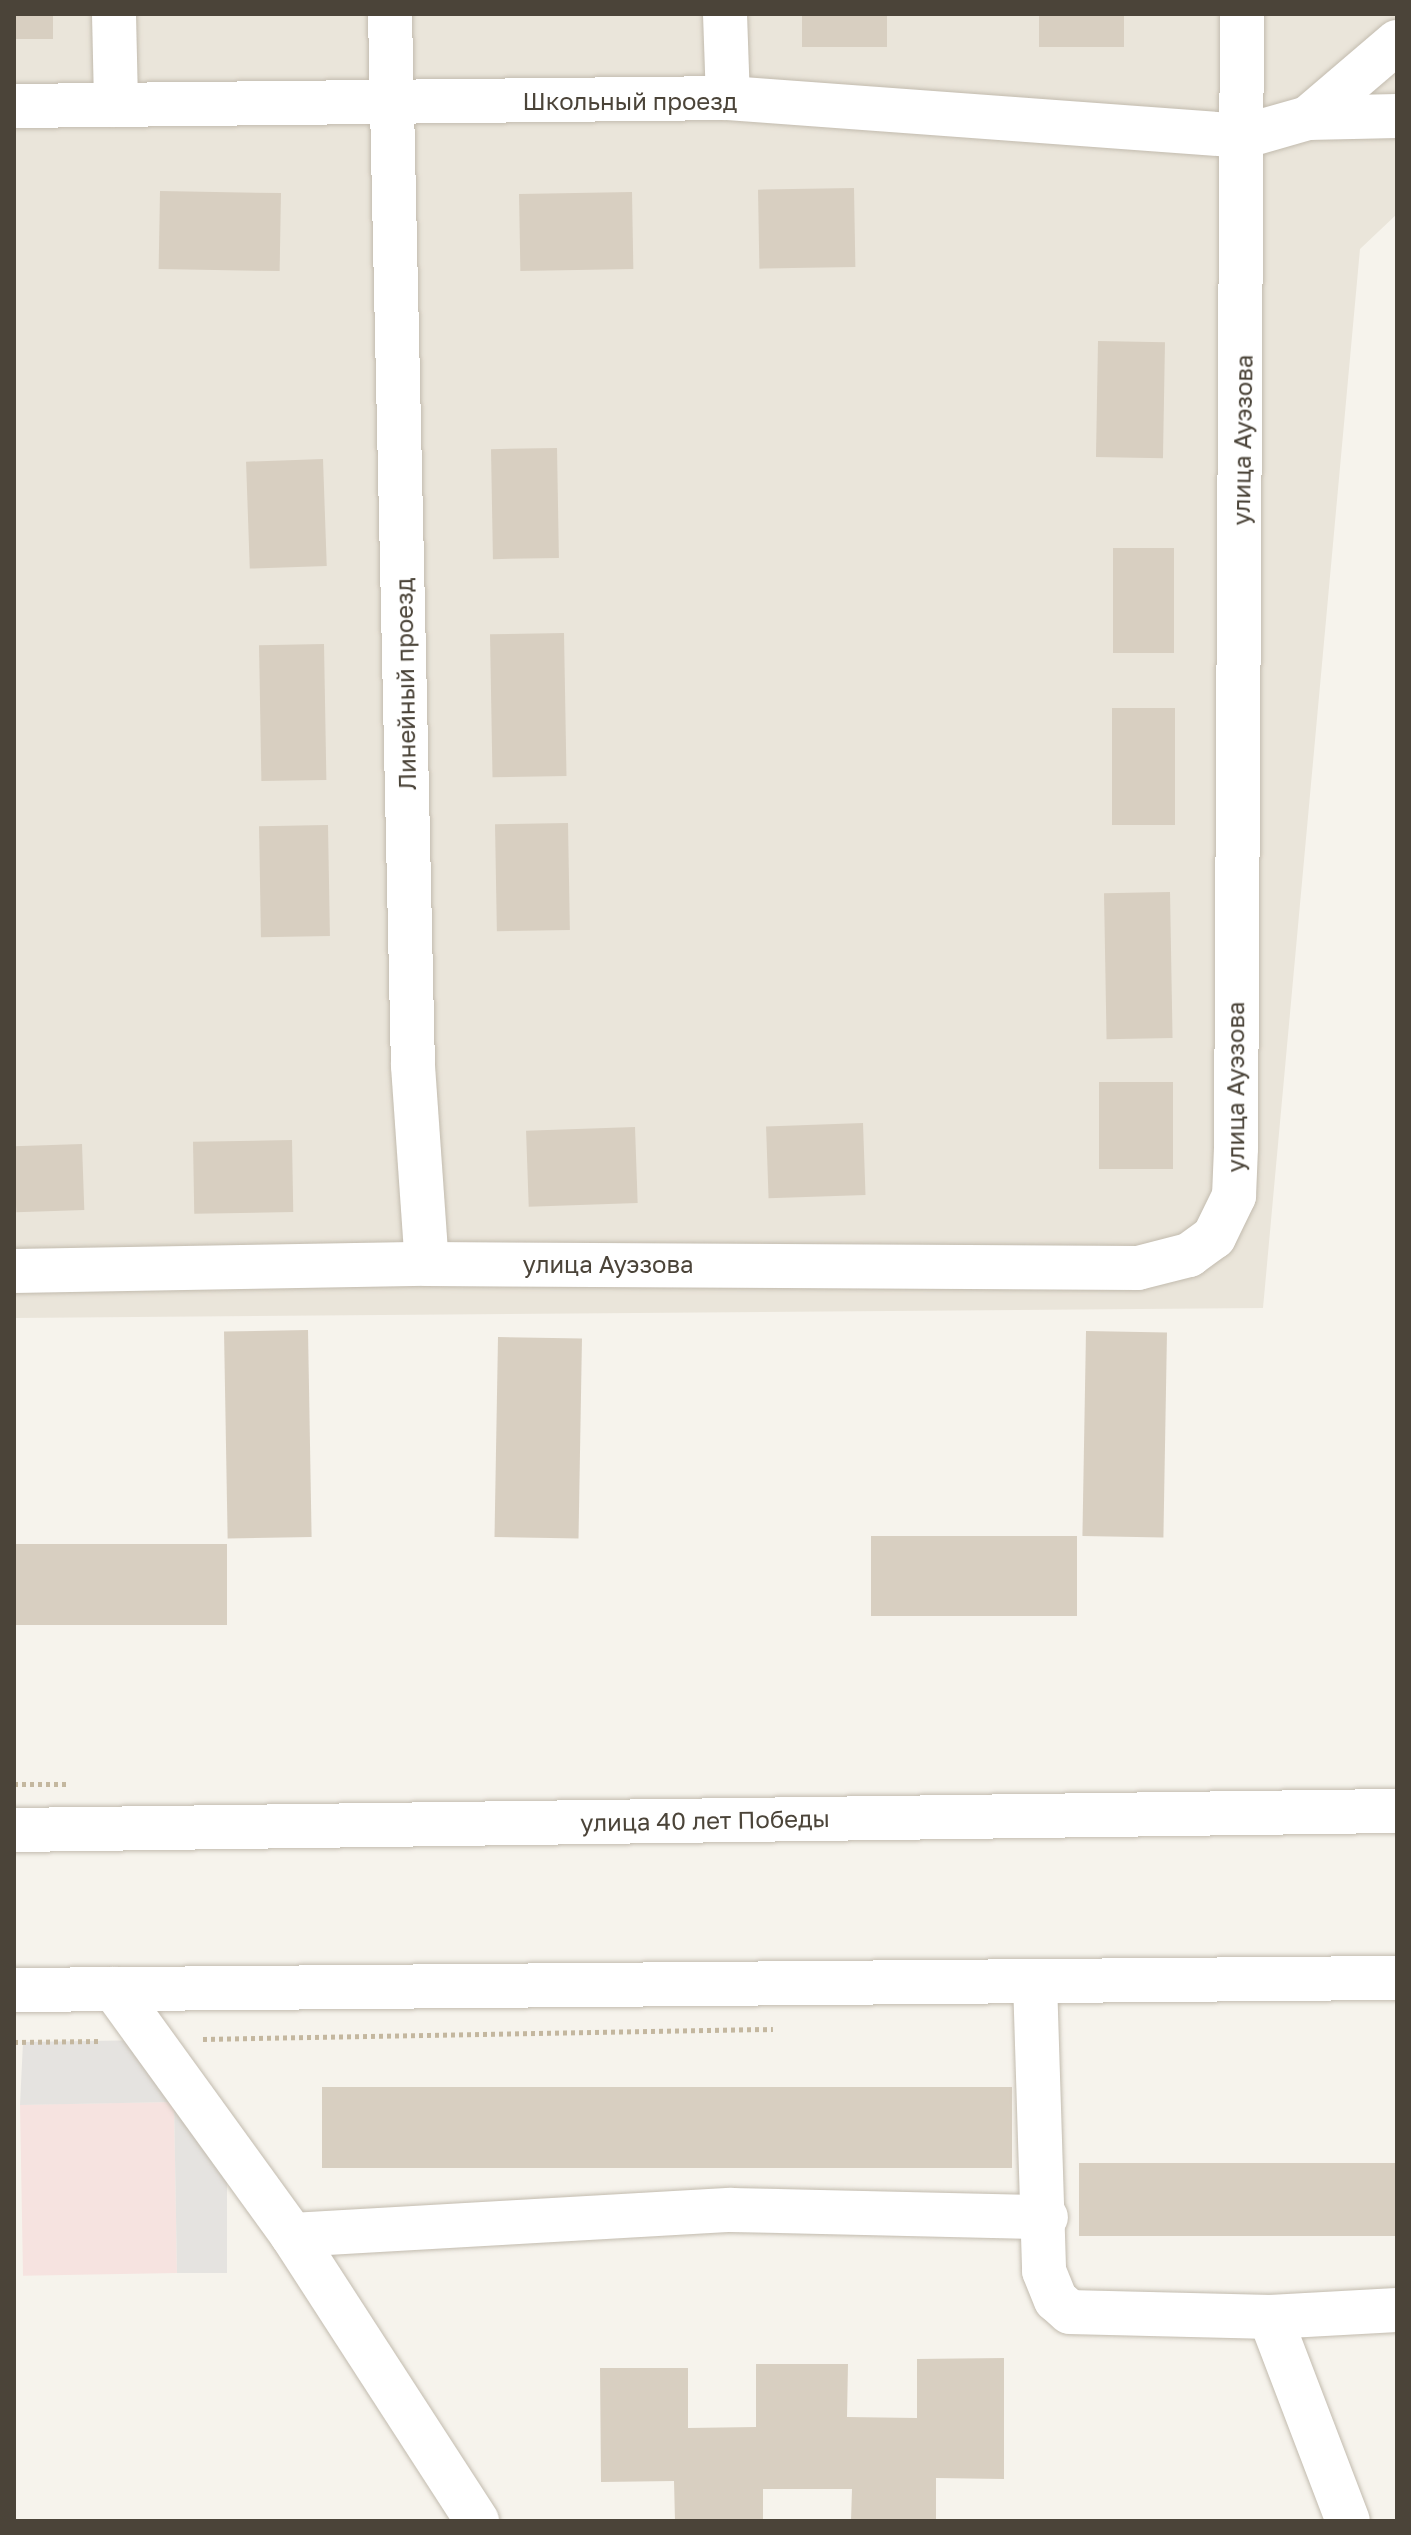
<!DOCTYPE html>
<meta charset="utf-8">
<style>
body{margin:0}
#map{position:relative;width:1411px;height:2535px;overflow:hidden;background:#f6f3ec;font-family:"Golos Text",sans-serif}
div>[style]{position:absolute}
.residential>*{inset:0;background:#eae5da}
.medical>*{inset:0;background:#f6e3e0;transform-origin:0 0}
.parking>*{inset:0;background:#e5e3e0}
.building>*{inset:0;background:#d8cfc1;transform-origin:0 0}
.path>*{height:5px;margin-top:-2.5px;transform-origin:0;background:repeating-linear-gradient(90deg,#c4b79f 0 4px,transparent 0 8px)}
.roads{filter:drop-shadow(0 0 2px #c2bbae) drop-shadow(0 0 2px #c2bbae)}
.minor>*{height:44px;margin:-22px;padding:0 22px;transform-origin:22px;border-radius:22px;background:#fff}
span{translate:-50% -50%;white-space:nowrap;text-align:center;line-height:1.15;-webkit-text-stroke:7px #fff;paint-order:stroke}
.street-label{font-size:24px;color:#4b4439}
.frame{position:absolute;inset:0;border:16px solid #4b4439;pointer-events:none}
</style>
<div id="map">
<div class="residential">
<i style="clip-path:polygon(14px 14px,1397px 14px,1397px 214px,1360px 249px,1263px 1308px,14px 1318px)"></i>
</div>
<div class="medical">
<i style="left:174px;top:2102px;width:171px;height:154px;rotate:89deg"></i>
</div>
<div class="parking">
<i style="clip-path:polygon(151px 2040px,227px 2142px,227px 2273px,177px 2273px,174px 2102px,20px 2105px,23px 2042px)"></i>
</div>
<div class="building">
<i style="left:14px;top:14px;width:39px;height:25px"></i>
<i style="left:802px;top:14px;width:85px;height:33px"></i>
<i style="left:1039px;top:14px;width:85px;height:33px"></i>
<i style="left:854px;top:188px;width:79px;height:96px;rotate:89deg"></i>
<i style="left:160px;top:191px;width:121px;height:78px;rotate:1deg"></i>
<i style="left:632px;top:192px;width:77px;height:113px;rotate:89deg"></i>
<i style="left:1098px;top:341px;width:67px;height:116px;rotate:1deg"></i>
<i style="left:557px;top:448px;width:110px;height:66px;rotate:89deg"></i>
<i style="left:323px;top:459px;width:107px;height:77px;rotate:88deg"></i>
<i style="left:1113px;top:548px;width:61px;height:105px"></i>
<i style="left:564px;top:633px;width:143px;height:74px;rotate:89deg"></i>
<i style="left:324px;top:644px;width:136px;height:65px;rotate:89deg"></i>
<i style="left:1112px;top:708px;width:63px;height:117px"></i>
<i style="left:568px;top:823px;width:107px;height:73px;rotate:89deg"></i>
<i style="left:328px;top:825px;width:111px;height:69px;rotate:89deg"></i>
<i style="left:1170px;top:892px;width:146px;height:66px;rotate:89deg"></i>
<i style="left:1099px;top:1082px;width:74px;height:87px"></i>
<i style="left:863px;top:1123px;width:72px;height:97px;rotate:88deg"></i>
<i style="left:635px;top:1127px;width:76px;height:109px;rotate:88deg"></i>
<i style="left:292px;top:1140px;width:72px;height:99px;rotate:89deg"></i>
<i style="left:82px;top:1144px;width:66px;height:68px;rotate:88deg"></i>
<i style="left:308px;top:1330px;width:207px;height:84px;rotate:89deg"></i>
<i style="left:1086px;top:1331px;width:81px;height:205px;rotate:1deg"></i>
<i style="left:498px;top:1337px;width:84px;height:200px;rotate:1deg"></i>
<i style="left:1077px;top:1536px;width:80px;height:206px;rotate:90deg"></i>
<i style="left:227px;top:1544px;width:81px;height:211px;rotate:90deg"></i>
<i style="left:1012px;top:2087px;width:81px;height:690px;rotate:90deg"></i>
<i style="left:1397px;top:2163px;width:73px;height:318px;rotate:90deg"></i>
<i style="clip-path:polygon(1004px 2358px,1004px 2479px,936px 2478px,936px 2521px,851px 2521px,852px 2489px,763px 2489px,763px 2521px,675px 2521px,674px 2481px,601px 2482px,600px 2368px,688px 2368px,688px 2428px,756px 2427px,756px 2364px,848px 2364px,847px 2417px,917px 2418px,917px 2359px)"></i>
</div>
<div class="path">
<i style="left:14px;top:1784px;width:55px"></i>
<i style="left:203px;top:2039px;width:570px;rotate:-1.01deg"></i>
<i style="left:14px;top:2042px;width:87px;rotate:-0.7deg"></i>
</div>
<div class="roads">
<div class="minor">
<i style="left:114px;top:14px;width:91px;rotate:88.7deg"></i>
<i style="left:390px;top:14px;width:1052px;rotate:88.75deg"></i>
<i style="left:413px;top:1066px;width:198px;rotate:86deg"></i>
<i style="left:725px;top:14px;width:84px;rotate:88deg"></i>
<i style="left:14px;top:106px;width:714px;rotate:-0.64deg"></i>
<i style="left:728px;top:98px;width:518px;rotate:4.2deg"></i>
<i style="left:1245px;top:136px;width:66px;rotate:-15.9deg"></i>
<i style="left:1308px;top:118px;width:117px;rotate:-40.5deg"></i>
<i style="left:1308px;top:118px;width:89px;rotate:-1.3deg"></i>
<i style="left:14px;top:1271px;width:413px;rotate:-1deg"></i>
<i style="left:427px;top:1264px;width:711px;rotate:0.32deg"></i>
<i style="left:1138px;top:1268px;width:53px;rotate:-14.3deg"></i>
<i style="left:1189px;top:1255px;width:31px;rotate:-36deg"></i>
<i style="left:1214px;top:1237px;width:46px;rotate:-64deg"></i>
<i style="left:1234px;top:1196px;width:48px;rotate:-87.6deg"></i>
<i style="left:1236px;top:1148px;width:1134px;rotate:-89.7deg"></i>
<i style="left:14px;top:1830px;width:1383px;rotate:-0.79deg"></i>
<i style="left:1035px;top:1981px;width:290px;rotate:88.2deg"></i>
<i style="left:1044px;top:2271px;width:31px;rotate:68deg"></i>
<i style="left:1056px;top:2300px;width:18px;rotate:41deg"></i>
<i style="left:1070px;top:2312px;width:200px;rotate:1.4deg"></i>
<i style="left:1270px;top:2317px;width:218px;rotate:69.1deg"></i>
<i style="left:114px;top:1989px;width:304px;rotate:54.1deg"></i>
<i style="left:292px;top:2235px;width:341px;rotate:57.1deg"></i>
<i style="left:14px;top:1990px;width:1383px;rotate:-0.5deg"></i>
<i style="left:292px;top:2235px;width:440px;rotate:-3.3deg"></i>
<i style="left:731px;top:2210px;width:315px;rotate:1.3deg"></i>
<i style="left:1270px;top:2317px;width:127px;rotate:-3.2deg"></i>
</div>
</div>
<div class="street-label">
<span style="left:630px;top:101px">Школьный проезд</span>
<span style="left:1242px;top:440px;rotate:-89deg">улица Ауэзова</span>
<span style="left:405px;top:684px;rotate:-91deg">Линейный проезд</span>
<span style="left:1235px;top:1087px;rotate:-90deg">улица Ауэзова</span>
<span style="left:608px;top:1264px">улица Ауэзова</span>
<span style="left:705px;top:1820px;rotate:-1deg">улица 40 лет Победы</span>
</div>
<div class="frame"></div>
</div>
